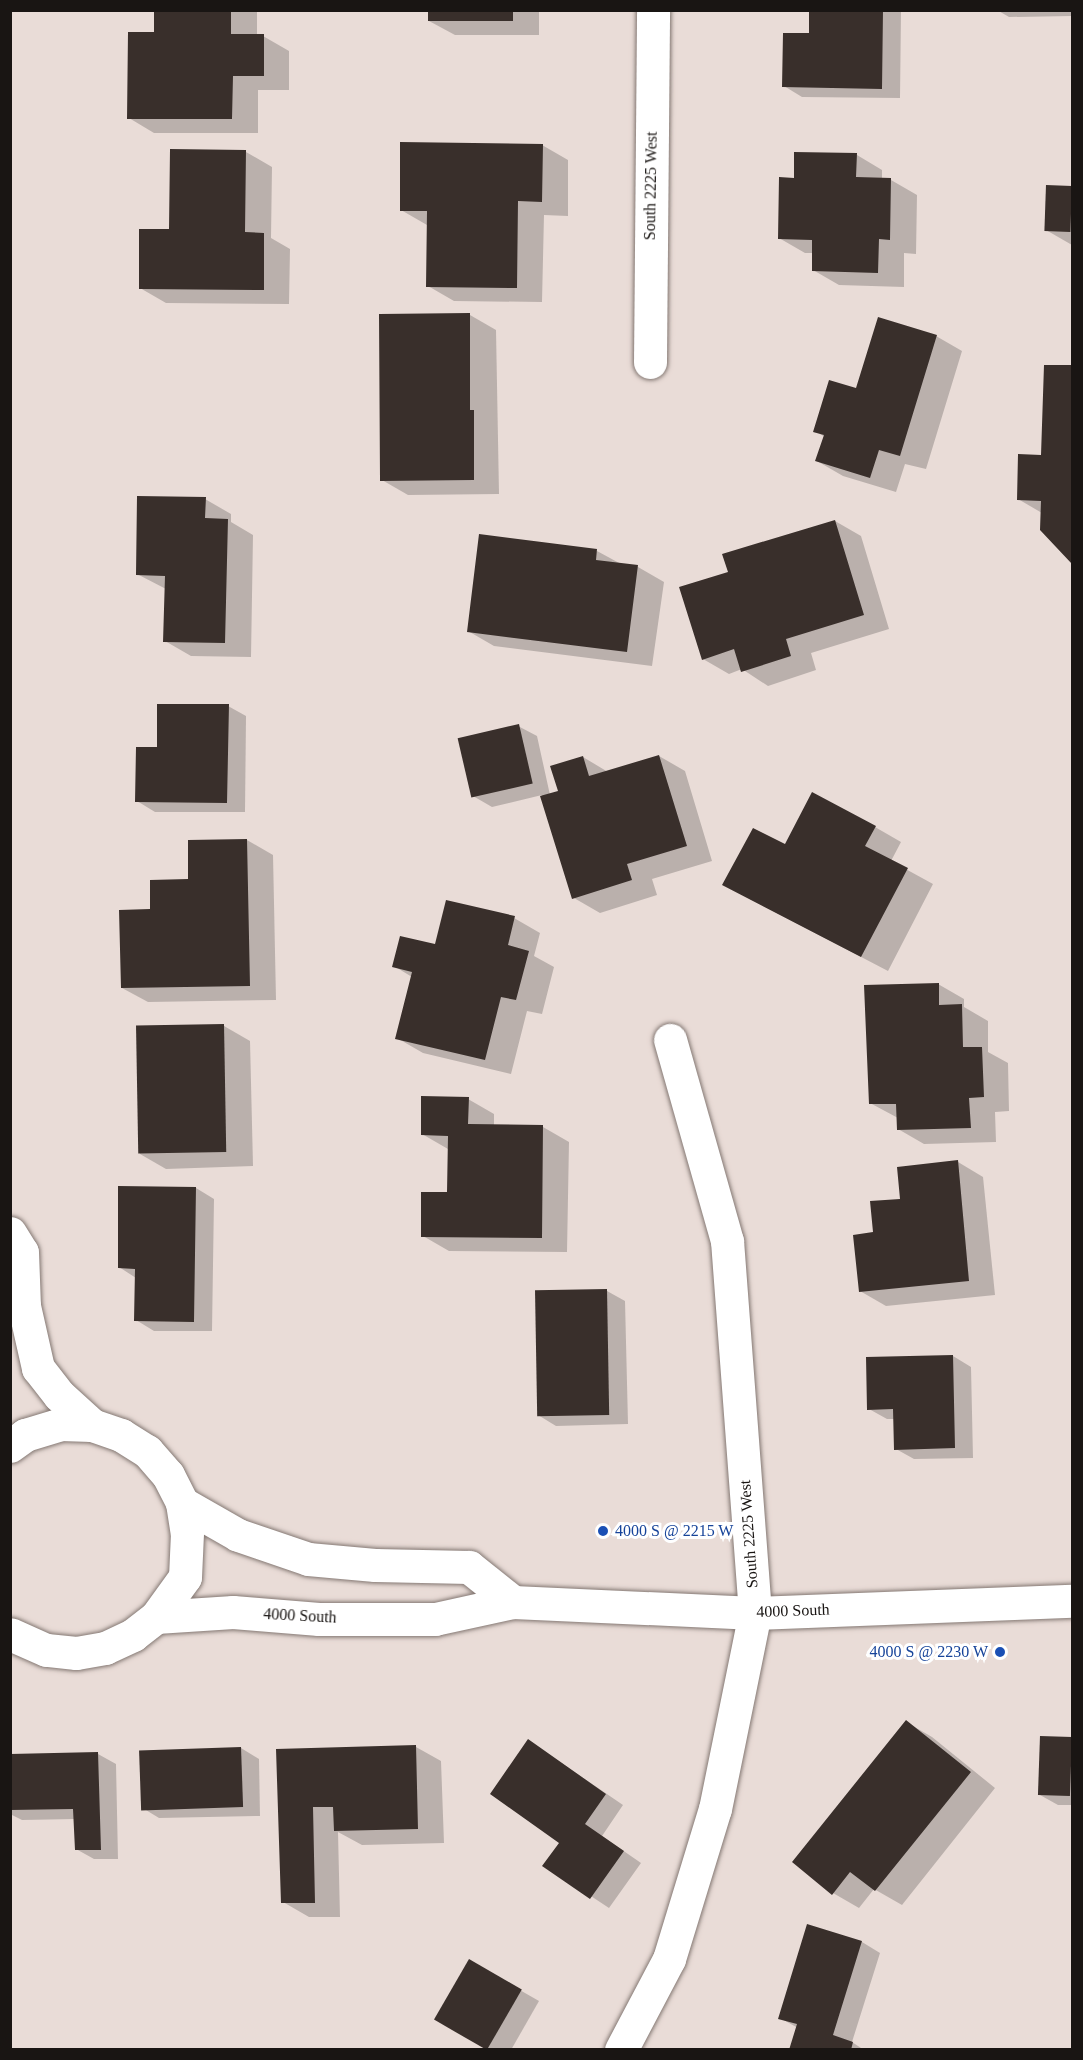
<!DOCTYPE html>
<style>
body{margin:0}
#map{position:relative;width:1083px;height:2060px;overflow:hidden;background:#e9dcd7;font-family:Georgia,serif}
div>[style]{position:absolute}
.shadow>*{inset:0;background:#0003}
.building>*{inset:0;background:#392f2b;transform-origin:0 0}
.roads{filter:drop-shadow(0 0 2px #847873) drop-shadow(0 0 2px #847873)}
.minor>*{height:33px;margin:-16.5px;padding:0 16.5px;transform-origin:16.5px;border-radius:16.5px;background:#fff}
.dots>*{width:16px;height:16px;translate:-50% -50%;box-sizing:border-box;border:3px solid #fff;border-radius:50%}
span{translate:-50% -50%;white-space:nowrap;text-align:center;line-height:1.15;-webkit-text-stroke:6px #fff;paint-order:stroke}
.street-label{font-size:16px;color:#191513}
.transit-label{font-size:16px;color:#164399}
.left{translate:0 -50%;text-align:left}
.right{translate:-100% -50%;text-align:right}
.frame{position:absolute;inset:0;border:12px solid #191513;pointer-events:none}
</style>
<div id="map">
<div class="shadow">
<i style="clip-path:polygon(155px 10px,257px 10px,257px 36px,263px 36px,289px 51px,289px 90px,258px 90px,258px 133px,154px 133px,129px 118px,155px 33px)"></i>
<i style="clip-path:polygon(429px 10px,539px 10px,539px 35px,455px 35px,429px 21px)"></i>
<i style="clip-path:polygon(810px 10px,901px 10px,900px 98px,802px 97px,784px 86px,810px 34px)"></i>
<i style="clip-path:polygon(997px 10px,1072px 10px,1072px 16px,1009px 17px)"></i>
<i style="clip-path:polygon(542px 145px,568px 160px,568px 216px,544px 215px,542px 302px,454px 301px,428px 286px,427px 225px,401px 210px)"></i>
<i style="clip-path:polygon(246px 152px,272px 167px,271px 238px,290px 249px,289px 304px,166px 303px,140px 288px,170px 230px)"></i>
<i style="clip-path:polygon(857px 155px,882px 170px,882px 179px,891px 180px,917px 195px,916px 254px,904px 253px,904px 287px,839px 285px,813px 270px,814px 253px,805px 253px,779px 238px,795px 180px)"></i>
<i style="clip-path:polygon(1047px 187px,1072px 187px,1072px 245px,1046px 230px)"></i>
<i style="clip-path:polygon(470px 315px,496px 330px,499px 494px,408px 495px,382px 480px)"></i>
<i style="clip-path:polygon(936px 336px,962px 351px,926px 469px,905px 464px,896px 492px,843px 476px,817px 461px,825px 437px,815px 431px,857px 390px)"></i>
<i style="clip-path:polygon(1045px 366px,1072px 367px,1072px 562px,1042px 530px,1042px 513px,1018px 499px,1043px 456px)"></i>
<i style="clip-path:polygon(205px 499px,231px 514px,231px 522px,253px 535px,251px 657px,191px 656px,165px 641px,166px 589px,137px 574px)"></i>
<i style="clip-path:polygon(835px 521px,861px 536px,889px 629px,811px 653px,816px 670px,768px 686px,742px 669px,729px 674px,703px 659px,730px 573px)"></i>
<i style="clip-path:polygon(597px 551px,621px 564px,638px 567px,664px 582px,652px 666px,494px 646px,468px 631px)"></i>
<i style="clip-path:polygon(228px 706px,246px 716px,245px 812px,155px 812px,137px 801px)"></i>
<i style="clip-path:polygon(518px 726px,537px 736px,550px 795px,560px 792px,583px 757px,608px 772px,659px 756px,685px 771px,712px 861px,652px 879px,657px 895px,600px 913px,574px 898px,542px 795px,492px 807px,473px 796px)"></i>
<i style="clip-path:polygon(875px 827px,901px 842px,891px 861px,933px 884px,888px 971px,750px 899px)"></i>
<i style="clip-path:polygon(247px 840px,273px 855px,276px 1000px,148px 1002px,122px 988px,152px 911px)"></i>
<i style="clip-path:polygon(514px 918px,540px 933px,534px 956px,554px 967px,542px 1014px,527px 1011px,511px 1074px,423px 1053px,397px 1038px,412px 977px,394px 966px)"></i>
<i style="clip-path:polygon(938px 984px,964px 999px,964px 1007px,988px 1021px,988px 1052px,1008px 1063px,1009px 1111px,995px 1112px,996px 1142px,924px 1144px,898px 1129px,898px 1118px,870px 1103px)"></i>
<i style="clip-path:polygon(224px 1026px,250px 1041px,253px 1166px,166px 1169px,140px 1154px,137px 1027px)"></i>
<i style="clip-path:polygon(468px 1099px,494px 1114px,494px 1126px,543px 1127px,569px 1142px,567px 1252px,449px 1251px,423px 1236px,449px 1193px,448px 1149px,422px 1134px)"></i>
<i style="clip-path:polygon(958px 1162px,983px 1177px,995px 1295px,886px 1306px,860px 1291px,874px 1234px,902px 1200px)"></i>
<i style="clip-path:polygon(196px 1188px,214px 1199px,212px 1331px,154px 1331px,136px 1320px,136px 1278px,119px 1267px)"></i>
<i style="clip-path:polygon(537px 1291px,607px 1291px,625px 1301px,628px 1424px,556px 1426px,538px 1415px)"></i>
<i style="clip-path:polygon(953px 1356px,971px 1367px,973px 1458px,914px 1459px,896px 1449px,895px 1419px,887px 1419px,869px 1409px)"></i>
<i style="clip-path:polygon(906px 1722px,932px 1737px,995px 1788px,902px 1905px,874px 1889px,859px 1908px,833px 1893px)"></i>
<i style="clip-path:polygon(1042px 1738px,1072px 1738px,1072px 1805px,1058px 1805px,1040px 1795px)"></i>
<i style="clip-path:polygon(529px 1741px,623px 1805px,602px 1836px,641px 1863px,609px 1908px,544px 1865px,561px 1843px)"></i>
<i style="clip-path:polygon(416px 1747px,441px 1761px,444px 1843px,362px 1845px,338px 1832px,340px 1917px,309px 1917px,283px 1902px,278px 1750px)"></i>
<i style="clip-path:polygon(241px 1748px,259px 1759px,260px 1816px,159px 1818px,141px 1807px)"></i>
<i style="clip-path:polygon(98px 1754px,116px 1764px,118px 1859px,94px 1859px,76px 1849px,75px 1819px,22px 1820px,10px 1814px,10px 1756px)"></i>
<i style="clip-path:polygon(808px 1926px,862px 1942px,880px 1953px,852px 2042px,864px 2050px,791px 2050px,798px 2028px,780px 2018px)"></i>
<i style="clip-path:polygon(469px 1961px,539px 2001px,511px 2050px,489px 2050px,436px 2019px)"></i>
</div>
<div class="building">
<i style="clip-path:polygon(154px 10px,231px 10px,231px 34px,264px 34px,264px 76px,233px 76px,232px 119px,127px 119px,128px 32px,154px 32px)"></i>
<i style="left:428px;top:10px;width:85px;height:11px"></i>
<i style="clip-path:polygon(809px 10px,883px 10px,882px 89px,782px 87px,783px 33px,809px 33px)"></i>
<i style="clip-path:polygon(400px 142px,543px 144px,542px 202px,518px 201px,517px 288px,426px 287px,427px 211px,400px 211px)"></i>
<i style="clip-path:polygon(170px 149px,246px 150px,245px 232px,264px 233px,264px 290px,139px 289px,139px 229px,169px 229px)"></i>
<i style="clip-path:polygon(794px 152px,857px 153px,856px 177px,891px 178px,890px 240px,879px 239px,878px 273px,812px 271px,812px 240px,778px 239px,779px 177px,794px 178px)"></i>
<i style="left:1046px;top:185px;width:26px;height:46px;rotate:2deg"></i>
<i style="clip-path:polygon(470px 313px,470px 410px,474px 410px,474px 480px,380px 481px,379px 314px)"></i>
<i style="clip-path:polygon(878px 317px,937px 335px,900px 456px,879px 450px,870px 478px,815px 461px,824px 435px,813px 432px,829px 380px,856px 388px)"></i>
<i style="clip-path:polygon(1044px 365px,1072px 365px,1072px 564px,1040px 530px,1041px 501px,1017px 500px,1018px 454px,1041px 455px)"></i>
<i style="clip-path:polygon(137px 496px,206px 497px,205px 518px,228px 519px,225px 643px,163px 642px,165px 576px,136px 575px)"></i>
<i style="clip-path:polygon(835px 520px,864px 615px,786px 639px,791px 656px,741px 672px,734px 649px,702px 660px,679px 587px,728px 572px,722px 554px)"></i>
<i style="clip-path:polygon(479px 534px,597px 549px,596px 560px,638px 565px,627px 652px,467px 632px)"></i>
<i style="clip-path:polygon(157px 704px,229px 704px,227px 803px,135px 802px,136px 747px,157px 747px)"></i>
<i style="left:519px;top:724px;width:61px;height:63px;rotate:77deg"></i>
<i style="clip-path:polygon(659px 755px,687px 846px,627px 864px,632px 880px,572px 899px,540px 796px,558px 791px,550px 766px,583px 756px,589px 776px)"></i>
<i style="clip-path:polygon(812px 792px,876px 826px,865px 846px,908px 868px,861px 957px,722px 885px,753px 828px,785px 844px)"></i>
<i style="clip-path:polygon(247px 839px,250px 986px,121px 988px,119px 910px,150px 909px,150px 880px,188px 879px,188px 840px)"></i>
<i style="clip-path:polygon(446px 900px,515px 916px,508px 945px,529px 951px,516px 1000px,501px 997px,485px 1060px,395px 1039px,412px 972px,392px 967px,400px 936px,435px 944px)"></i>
<i style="clip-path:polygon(939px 983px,939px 1005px,962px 1004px,963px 1047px,982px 1047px,984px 1097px,969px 1098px,971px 1128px,897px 1130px,896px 1104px,869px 1104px,864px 985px)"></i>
<i style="left:224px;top:1024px;width:128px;height:88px;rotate:89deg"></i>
<i style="clip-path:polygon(421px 1096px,469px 1097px,468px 1124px,543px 1125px,542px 1238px,421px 1237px,421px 1192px,447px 1192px,448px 1136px,421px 1135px)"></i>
<i style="clip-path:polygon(958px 1160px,969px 1281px,859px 1292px,853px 1235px,873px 1232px,870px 1201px,900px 1199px,897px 1167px)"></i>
<i style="clip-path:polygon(118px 1186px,196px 1187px,194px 1322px,134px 1321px,135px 1269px,118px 1268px)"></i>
<i style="left:607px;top:1289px;width:126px;height:72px;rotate:89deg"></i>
<i style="clip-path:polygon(953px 1355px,955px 1448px,894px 1450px,893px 1409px,867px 1410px,866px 1357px)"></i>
<i style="clip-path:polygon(906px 1720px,971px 1772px,875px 1891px,850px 1872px,832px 1895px,792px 1862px)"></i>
<i style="left:1040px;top:1736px;width:32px;height:59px;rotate:2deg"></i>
<i style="clip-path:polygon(528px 1739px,606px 1794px,585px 1824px,624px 1851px,590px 1899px,542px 1866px,559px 1843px,490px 1794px)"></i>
<i style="clip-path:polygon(416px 1745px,418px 1829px,334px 1831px,333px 1807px,313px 1807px,315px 1903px,281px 1903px,276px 1749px)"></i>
<i style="left:241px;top:1747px;width:60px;height:102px;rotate:88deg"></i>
<i style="clip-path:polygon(98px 1752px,101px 1850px,75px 1850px,73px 1809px,10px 1810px,10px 1754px)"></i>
<i style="clip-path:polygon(807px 1924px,862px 1941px,833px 2035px,853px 2042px,851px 2050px,789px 2050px,797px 2024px,778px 2019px)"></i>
<i style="left:469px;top:1959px;width:61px;height:70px;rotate:30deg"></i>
</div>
<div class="roads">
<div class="minor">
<i style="left:650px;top:362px;width:352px;rotate:-89.5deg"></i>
<i style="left:10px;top:1233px;width:22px;rotate:58deg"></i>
<i style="left:22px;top:1252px;width:54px;rotate:87.9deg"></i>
<i style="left:24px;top:1306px;width:64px;rotate:77.3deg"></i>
<i style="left:38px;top:1368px;width:34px;rotate:52deg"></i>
<i style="left:59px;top:1395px;width:45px;rotate:42.3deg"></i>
<i style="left:10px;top:1446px;width:19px;rotate:-36deg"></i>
<i style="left:25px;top:1435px;width:37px;rotate:-17deg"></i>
<i style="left:60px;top:1424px;width:32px;rotate:2deg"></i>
<i style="left:92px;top:1425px;width:31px;rotate:19deg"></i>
<i style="left:121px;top:1435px;width:31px;rotate:32deg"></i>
<i style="left:147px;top:1451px;width:32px;rotate:49deg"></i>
<i style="left:168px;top:1475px;width:31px;rotate:63deg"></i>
<i style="left:182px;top:1503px;width:30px;rotate:81deg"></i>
<i style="left:187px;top:1533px;width:44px;rotate:92.6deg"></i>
<i style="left:185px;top:1577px;width:49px;rotate:125.9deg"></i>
<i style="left:156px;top:1617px;width:29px;rotate:142deg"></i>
<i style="left:133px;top:1635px;width:31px;rotate:155deg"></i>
<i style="left:105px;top:1648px;width:29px;rotate:170deg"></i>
<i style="left:76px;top:1653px;width:30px;rotate:-174deg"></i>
<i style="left:46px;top:1650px;width:39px;rotate:-156deg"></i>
<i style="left:182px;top:1503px;width:64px;rotate:29.7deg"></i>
<i style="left:238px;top:1535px;width:74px;rotate:18.9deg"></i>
<i style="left:308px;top:1559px;width:67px;rotate:5.1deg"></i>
<i style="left:375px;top:1565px;width:94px;rotate:1.2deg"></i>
<i style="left:469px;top:1567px;width:56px;rotate:38.5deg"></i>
<i style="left:156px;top:1617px;width:77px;rotate:-3.7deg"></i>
<i style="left:233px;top:1612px;width:86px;rotate:4.7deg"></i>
<i style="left:319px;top:1619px;width:116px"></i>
<i style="left:435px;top:1619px;width:80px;rotate:-12.3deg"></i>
<i style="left:513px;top:1602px;width:242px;rotate:2.6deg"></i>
<i style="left:755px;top:1613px;width:317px;rotate:-2.2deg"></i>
<i style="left:621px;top:2050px;width:103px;rotate:-62.2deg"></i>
<i style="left:669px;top:1959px;width:157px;rotate:-73deg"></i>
<i style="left:715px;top:1809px;width:200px;rotate:-78.5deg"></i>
<i style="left:755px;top:1613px;width:373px;rotate:-94.3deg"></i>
<i style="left:727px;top:1241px;width:209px;rotate:-105.8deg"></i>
</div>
</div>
<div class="dots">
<i style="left:603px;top:1531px;background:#1a4fb4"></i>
<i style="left:1000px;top:1652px;background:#1a4fb4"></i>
</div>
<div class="street-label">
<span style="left:651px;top:186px;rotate:-89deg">South 2225 West</span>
<span style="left:749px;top:1534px;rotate:-94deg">South 2225 West</span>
<span style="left:793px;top:1611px;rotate:-2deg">4000 South</span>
<span style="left:300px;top:1616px;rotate:3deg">4000 South</span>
</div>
<div class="transit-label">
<span class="left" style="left:615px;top:1531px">4000 S @ 2215 W</span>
<span class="right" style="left:988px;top:1652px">4000 S @ 2230 W</span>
</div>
<div class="frame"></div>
</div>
